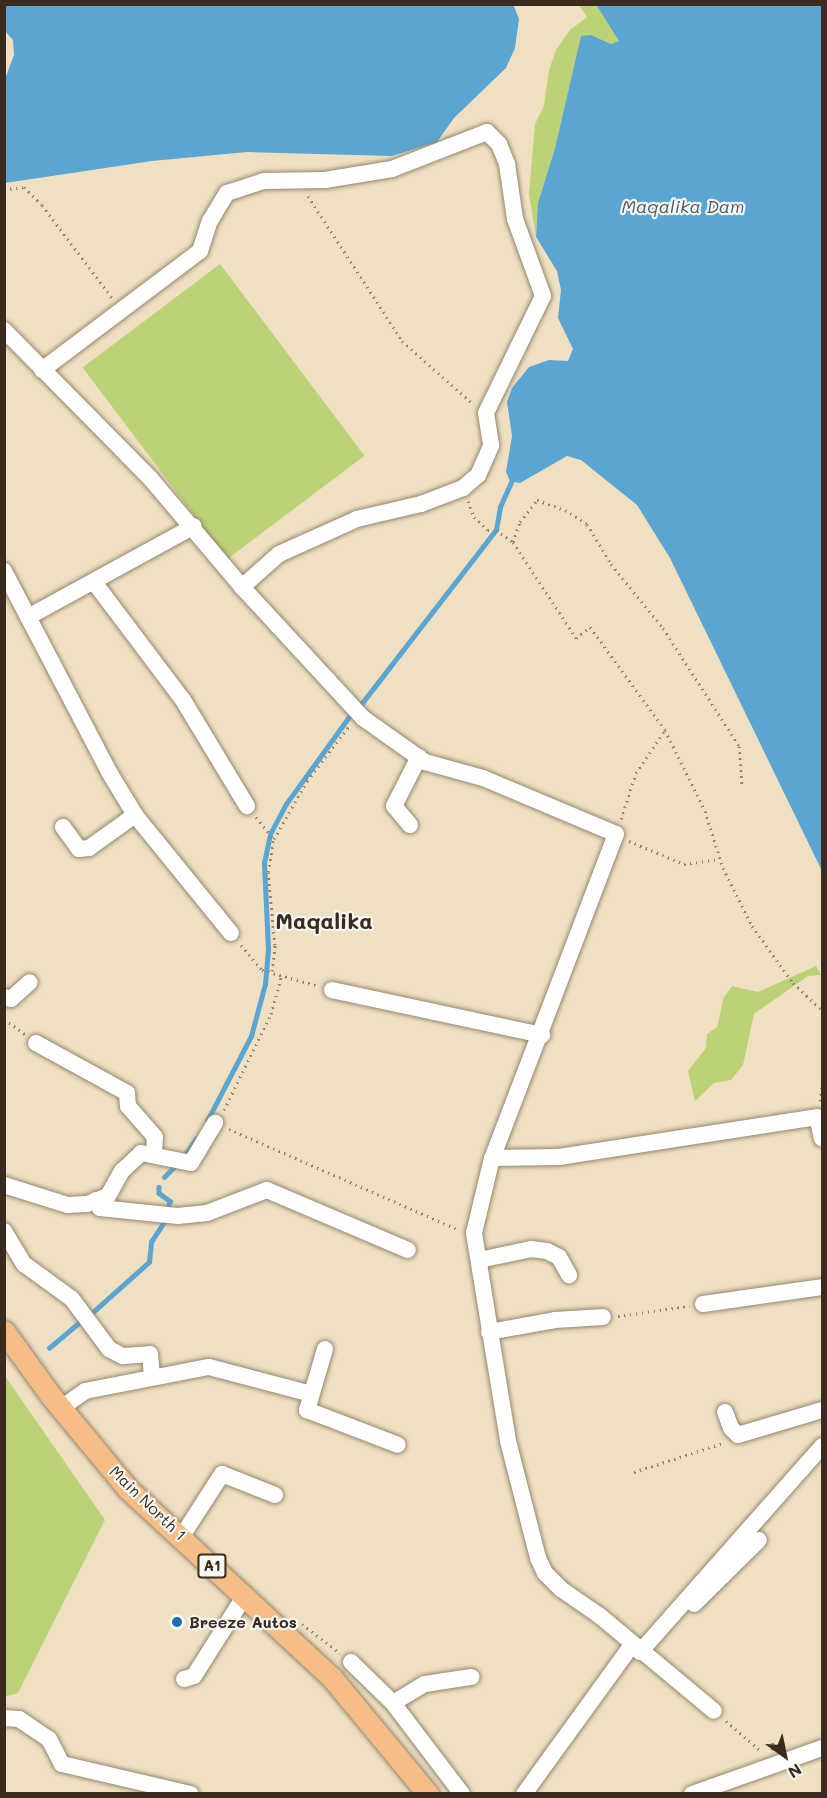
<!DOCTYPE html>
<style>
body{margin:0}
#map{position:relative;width:827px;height:1798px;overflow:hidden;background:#eee0c1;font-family:Mali,sans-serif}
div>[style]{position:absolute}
.green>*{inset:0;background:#bcd276;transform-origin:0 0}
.water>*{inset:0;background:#5ba5d2}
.stream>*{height:4.5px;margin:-2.25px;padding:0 2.25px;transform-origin:2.25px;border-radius:2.25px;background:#5ba5d2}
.path>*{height:3px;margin-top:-1.5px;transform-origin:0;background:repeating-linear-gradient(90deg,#948570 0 1.5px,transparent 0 6px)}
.roads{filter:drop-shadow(0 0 2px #948570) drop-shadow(0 0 2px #948570)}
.minor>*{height:16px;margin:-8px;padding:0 8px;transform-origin:8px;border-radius:8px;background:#fff}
.major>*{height:21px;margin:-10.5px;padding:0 10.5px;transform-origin:10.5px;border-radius:10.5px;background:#f6be86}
.dots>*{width:16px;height:16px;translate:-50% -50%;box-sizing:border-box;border:3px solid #f6f6f2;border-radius:50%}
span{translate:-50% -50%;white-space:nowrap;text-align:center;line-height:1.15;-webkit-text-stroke:4.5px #f6f6f2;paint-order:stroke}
.shield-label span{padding:2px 4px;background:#f6f6f2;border:2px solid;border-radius:4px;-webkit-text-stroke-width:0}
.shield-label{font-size:15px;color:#3b2a1e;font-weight:700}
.street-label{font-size:16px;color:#3b2a1e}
.poi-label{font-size:16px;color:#3b2a1e;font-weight:700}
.left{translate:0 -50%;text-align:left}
.water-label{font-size:18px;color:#485b66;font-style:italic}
.district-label{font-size:22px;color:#3b2a1e;font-weight:700}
.frame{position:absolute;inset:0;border:6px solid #3b2a1e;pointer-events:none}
.north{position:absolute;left:755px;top:1726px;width:60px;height:60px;-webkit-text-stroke:4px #f6f6f2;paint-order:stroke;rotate:147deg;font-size:16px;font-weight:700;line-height:24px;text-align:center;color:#3b2a1e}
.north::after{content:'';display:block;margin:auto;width:21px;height:27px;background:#3b2a1e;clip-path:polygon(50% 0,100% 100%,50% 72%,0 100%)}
</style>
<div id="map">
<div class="green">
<i style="clip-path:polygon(579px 5px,598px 5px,620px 41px,611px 44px,591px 35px,581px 37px,555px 148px,538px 203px,536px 237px,529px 194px,535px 124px,544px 106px,549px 70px,556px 50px,570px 30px,587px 17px)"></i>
<i style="left:220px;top:264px;width:240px;height:172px;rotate:53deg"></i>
<i style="clip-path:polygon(816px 966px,821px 975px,808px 976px,754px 1014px,743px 1065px,731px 1080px,714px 1083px,695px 1101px,688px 1071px,706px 1048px,707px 1034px,717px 1027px,724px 997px,732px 986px,758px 992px)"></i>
<i style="clip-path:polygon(5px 1376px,105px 1520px,18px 1693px,5px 1697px)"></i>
</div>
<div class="water">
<i style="clip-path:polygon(5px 4px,513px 4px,519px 19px,515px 48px,506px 68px,454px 118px,437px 142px,392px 156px,247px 152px,152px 161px,5px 183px,5px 79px,14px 55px,13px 40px,5px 31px)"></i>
<i style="clip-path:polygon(822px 5px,822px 871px,670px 558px,637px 505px,581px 460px,567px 456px,520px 483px,510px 481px,506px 472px,512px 436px,507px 402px,512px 388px,529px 367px,549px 360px,568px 361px,573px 349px,558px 318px,561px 290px,557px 271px,536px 237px,538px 203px,555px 148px,581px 36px,591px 35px,611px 44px,619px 41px,597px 6px)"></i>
</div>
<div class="stream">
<i style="left:359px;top:707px;width:224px;rotate:-52.3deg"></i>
<i style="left:496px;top:530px;width:23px;rotate:-80deg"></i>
<i style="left:500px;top:507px;width:32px;rotate:-66deg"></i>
<i style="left:207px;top:1121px;width:96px;rotate:-62.6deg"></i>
<i style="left:251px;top:1036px;width:54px;rotate:-74.9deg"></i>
<i style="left:265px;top:984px;width:35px;rotate:-85deg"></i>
<i style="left:268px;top:949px;width:86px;rotate:-92.7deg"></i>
<i style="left:264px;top:863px;width:30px;rotate:-78deg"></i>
<i style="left:270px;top:834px;width:34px;rotate:-62deg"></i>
<i style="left:286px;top:804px;width:107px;rotate:-54.1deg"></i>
<i style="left:184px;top:1156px;width:21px;rotate:-55deg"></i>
<i style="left:164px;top:1177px;width:18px;rotate:-45deg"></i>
<i style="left:159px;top:1187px;width:6px;rotate:90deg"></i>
<i style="left:159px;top:1193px;width:14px;rotate:36deg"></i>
<i style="left:170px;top:1201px;width:8px;rotate:104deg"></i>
<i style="left:93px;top:1312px;width:75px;rotate:-41.8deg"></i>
<i style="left:149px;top:1262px;width:20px;rotate:-84deg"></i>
<i style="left:151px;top:1242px;width:27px;rotate:-57deg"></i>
<i style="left:49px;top:1348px;width:42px;rotate:-40.2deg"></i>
</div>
<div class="path">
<i style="left:4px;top:189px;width:20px;rotate:-6deg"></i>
<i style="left:24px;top:187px;width:25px;rotate:45deg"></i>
<i style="left:42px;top:205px;width:118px;rotate:52.9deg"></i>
<i style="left:308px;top:196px;width:173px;rotate:57deg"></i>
<i style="left:402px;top:341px;width:96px;rotate:41.6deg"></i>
<i style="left:468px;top:501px;width:17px;rotate:69deg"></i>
<i style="left:474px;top:517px;width:19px;rotate:43deg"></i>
<i style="left:488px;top:530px;width:8px"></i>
<i style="left:496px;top:530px;width:21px;rotate:35deg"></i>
<i style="left:513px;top:542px;width:115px;rotate:56.7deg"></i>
<i style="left:576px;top:638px;width:18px;rotate:-38deg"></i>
<i style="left:590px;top:627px;width:127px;rotate:53.9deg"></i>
<i style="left:665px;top:730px;width:90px;rotate:63.7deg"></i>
<i style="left:705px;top:811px;width:60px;rotate:72.5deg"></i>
<i style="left:723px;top:868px;width:65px;rotate:63.4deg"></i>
<i style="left:752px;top:926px;width:70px;rotate:54.3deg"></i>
<i style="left:793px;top:983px;width:40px;rotate:43deg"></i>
<i style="left:513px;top:542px;width:21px;rotate:-71deg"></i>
<i style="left:520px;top:522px;width:28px;rotate:-52deg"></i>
<i style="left:537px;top:500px;width:30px;rotate:20deg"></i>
<i style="left:565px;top:510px;width:26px;rotate:32deg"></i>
<i style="left:587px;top:524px;width:47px;rotate:59deg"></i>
<i style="left:611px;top:564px;width:82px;rotate:50.9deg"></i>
<i style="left:663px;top:628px;width:140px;rotate:57.2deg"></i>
<i style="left:739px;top:746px;width:41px;rotate:85.8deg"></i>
<i style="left:256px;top:817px;width:28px;rotate:51deg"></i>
<i style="left:621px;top:819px;width:48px;rotate:-71.9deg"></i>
<i style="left:636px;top:773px;width:52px;rotate:-56deg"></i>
<i style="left:629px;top:841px;width:60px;rotate:22.7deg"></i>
<i style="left:684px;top:864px;width:36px;rotate:-8deg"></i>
<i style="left:241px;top:945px;width:33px;rotate:50deg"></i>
<i style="left:262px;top:970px;width:59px;rotate:15.7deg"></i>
<i style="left:272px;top:971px;width:26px;rotate:-83deg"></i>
<i style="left:275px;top:945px;width:73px;rotate:-95.5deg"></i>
<i style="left:268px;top:872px;width:34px;rotate:-80deg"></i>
<i style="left:274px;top:839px;width:67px;rotate:-60.4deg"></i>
<i style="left:307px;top:781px;width:71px;rotate:-52.5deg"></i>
<i style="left:4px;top:1019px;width:26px;rotate:36deg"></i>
<i style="left:820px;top:1101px;width:19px;rotate:-84deg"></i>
<i style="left:224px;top:1110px;width:107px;rotate:-63.9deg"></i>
<i style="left:271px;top:1014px;width:41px;rotate:-74.6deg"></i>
<i style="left:229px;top:1129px;width:251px;rotate:23.7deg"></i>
<i style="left:618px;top:1316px;width:72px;rotate:-8deg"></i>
<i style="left:634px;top:1472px;width:94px;rotate:-18deg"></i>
<i style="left:302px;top:1624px;width:48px;rotate:37.3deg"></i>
<i style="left:726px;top:1721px;width:48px;rotate:40.7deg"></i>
<i style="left:772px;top:1750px;width:11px;rotate:-85deg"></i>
</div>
<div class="roads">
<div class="minor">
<i style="left:4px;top:330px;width:208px;rotate:45.4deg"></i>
<i style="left:150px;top:478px;width:143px;rotate:49.8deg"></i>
<i style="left:242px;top:587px;width:178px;rotate:47.3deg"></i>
<i style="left:363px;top:718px;width:76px;rotate:35.4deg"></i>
<i style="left:425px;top:762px;width:60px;rotate:15.4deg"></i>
<i style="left:483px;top:778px;width:144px;rotate:22.8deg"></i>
<i style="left:616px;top:834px;width:347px;rotate:110.9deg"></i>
<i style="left:492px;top:1158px;width:67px;rotate:-0.9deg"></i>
<i style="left:559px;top:1157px;width:261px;rotate:-8.8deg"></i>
<i style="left:817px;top:1117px;width:22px;rotate:77deg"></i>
<i style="left:42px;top:370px;width:198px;rotate:-37deg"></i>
<i style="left:200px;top:251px;width:32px;rotate:-72deg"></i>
<i style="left:210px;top:221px;width:33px;rotate:-59deg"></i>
<i style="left:227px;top:193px;width:38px;rotate:-18deg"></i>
<i style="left:263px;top:181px;width:62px;rotate:-0.9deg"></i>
<i style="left:325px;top:180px;width:68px;rotate:-9.3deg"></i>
<i style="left:392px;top:169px;width:102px;rotate:-21.3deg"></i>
<i style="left:487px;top:132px;width:17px;rotate:45deg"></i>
<i style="left:499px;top:144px;width:22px;rotate:68deg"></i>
<i style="left:507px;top:164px;width:56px;rotate:81.7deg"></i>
<i style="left:515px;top:219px;width:82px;rotate:70deg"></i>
<i style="left:543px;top:296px;width:130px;rotate:116deg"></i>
<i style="left:486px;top:413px;width:33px;rotate:81deg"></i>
<i style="left:491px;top:446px;width:32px;rotate:114deg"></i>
<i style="left:478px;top:475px;width:20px;rotate:139deg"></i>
<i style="left:463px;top:488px;width:45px;rotate:159.1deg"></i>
<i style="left:421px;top:504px;width:66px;rotate:166.8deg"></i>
<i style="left:357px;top:519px;width:85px;rotate:155.8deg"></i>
<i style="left:279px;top:554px;width:50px;rotate:138.3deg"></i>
<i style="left:4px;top:571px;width:227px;rotate:62.4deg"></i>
<i style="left:109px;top:772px;width:50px;rotate:58.8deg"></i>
<i style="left:135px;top:815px;width:152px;rotate:50.9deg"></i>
<i style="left:94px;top:582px;width:148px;rotate:53deg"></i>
<i style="left:183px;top:700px;width:124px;rotate:58.9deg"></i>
<i style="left:28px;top:617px;width:189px;rotate:-28.7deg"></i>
<i style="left:410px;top:825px;width:25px;rotate:-130deg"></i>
<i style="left:394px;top:806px;width:55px;rotate:-63deg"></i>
<i style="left:63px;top:827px;width:27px;rotate:54deg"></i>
<i style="left:79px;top:849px;width:10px;rotate:-6deg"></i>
<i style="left:89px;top:848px;width:57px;rotate:-35.7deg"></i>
<i style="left:332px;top:990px;width:215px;rotate:12.1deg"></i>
<i style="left:4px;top:997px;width:7px;rotate:16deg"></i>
<i style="left:11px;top:999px;width:25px;rotate:-42deg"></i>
<i style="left:36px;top:1043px;width:104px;rotate:28.8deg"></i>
<i style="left:127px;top:1093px;width:13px;rotate:86deg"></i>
<i style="left:128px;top:1106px;width:41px;rotate:48.9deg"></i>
<i style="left:155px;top:1137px;width:16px;rotate:94deg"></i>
<i style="left:492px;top:1158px;width:77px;rotate:103.5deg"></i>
<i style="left:474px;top:1233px;width:211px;rotate:80.7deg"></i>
<i style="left:508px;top:1441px;width:121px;rotate:75.6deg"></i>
<i style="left:538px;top:1558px;width:17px;rotate:65deg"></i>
<i style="left:545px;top:1573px;width:23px;rotate:45deg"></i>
<i style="left:561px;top:1589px;width:47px;rotate:34.7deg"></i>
<i style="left:600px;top:1616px;width:148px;rotate:39.8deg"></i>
<i style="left:4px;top:1185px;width:67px;rotate:17.4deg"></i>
<i style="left:68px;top:1205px;width:19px;rotate:-3deg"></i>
<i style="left:87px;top:1204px;width:22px;rotate:-21deg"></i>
<i style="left:108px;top:1196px;width:29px;rotate:-61deg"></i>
<i style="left:122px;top:1171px;width:26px;rotate:-43deg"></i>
<i style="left:141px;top:1153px;width:51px;rotate:11.3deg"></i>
<i style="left:191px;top:1163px;width:47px;rotate:-59deg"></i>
<i style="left:96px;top:1200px;width:9px;rotate:63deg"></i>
<i style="left:100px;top:1208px;width:78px;rotate:5.9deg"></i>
<i style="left:178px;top:1216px;width:29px;rotate:-6deg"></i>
<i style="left:207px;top:1213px;width:64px;rotate:-21deg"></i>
<i style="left:267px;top:1190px;width:153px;rotate:23.1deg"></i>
<i style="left:4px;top:1231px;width:39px;rotate:59deg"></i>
<i style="left:24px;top:1264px;width:59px;rotate:36.1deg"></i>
<i style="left:72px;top:1299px;width:62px;rotate:53.5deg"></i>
<i style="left:109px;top:1349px;width:16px;rotate:27deg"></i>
<i style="left:123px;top:1356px;width:27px;rotate:-4deg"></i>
<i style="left:150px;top:1354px;width:21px;rotate:85deg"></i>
<i style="left:479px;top:1260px;width:53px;rotate:-11.9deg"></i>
<i style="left:531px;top:1249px;width:16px;rotate:7deg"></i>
<i style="left:547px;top:1251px;width:13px;rotate:27deg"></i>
<i style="left:559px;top:1257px;width:21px;rotate:61deg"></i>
<i style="left:703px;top:1304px;width:120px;rotate:-8.1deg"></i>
<i style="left:489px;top:1332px;width:67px;rotate:-10.3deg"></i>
<i style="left:555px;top:1320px;width:48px;rotate:-3.6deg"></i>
<i style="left:325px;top:1349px;width:64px;rotate:106.4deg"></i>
<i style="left:307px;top:1410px;width:97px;rotate:21deg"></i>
<i style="left:61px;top:1408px;width:29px;rotate:-35deg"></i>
<i style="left:85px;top:1391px;width:126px;rotate:-11deg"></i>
<i style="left:209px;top:1367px;width:106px;rotate:14.8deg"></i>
<i style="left:725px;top:1412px;width:17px;rotate:69deg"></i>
<i style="left:731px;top:1428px;width:10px;rotate:45deg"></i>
<i style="left:738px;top:1435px;width:88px;rotate:-16.6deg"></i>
<i style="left:182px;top:1536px;width:74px;rotate:-57.2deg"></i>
<i style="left:222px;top:1474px;width:57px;rotate:21.6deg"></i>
<i style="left:694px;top:1604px;width:91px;rotate:-44.6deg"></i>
<i style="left:640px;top:1652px;width:275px;rotate:-48.5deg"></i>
<i style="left:351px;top:1662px;width:59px;rotate:44.3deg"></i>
<i style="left:393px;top:1703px;width:114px;rotate:52.8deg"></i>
<i style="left:184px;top:1679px;width:10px;rotate:-17deg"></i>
<i style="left:194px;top:1676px;width:93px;rotate:-57.7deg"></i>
<i style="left:393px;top:1703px;width:37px;rotate:-31deg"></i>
<i style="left:425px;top:1684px;width:47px;rotate:-8.7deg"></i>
<i style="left:4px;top:1718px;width:15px;rotate:4deg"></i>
<i style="left:19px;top:1719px;width:36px;rotate:34deg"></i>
<i style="left:49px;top:1739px;width:28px;rotate:63deg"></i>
<i style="left:62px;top:1764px;width:132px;rotate:13.1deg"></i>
<i style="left:524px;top:1794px;width:184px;rotate:-54.1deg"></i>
<i style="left:692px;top:1794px;width:138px;rotate:-19.5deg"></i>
</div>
<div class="major">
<i style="left:4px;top:1331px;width:80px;rotate:54.1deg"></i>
<i style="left:51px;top:1396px;width:121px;rotate:50.4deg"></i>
<i style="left:128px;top:1489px;width:278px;rotate:42.8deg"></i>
<i style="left:332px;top:1678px;width:151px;rotate:50.4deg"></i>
</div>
</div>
<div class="dots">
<i style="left:177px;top:1622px;background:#1f6fb2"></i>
</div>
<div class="shield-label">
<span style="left:212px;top:1566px">A1</span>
</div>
<div class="street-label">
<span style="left:148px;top:1503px;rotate:44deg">Main North 1</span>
</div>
<div class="poi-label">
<span class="left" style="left:189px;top:1622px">Breeze Autos</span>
</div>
<div class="water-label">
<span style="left:683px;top:206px">Maqalika Dam</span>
</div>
<div class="district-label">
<span style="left:324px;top:921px">Maqalika</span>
</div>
<div class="frame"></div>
<div class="north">N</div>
</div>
